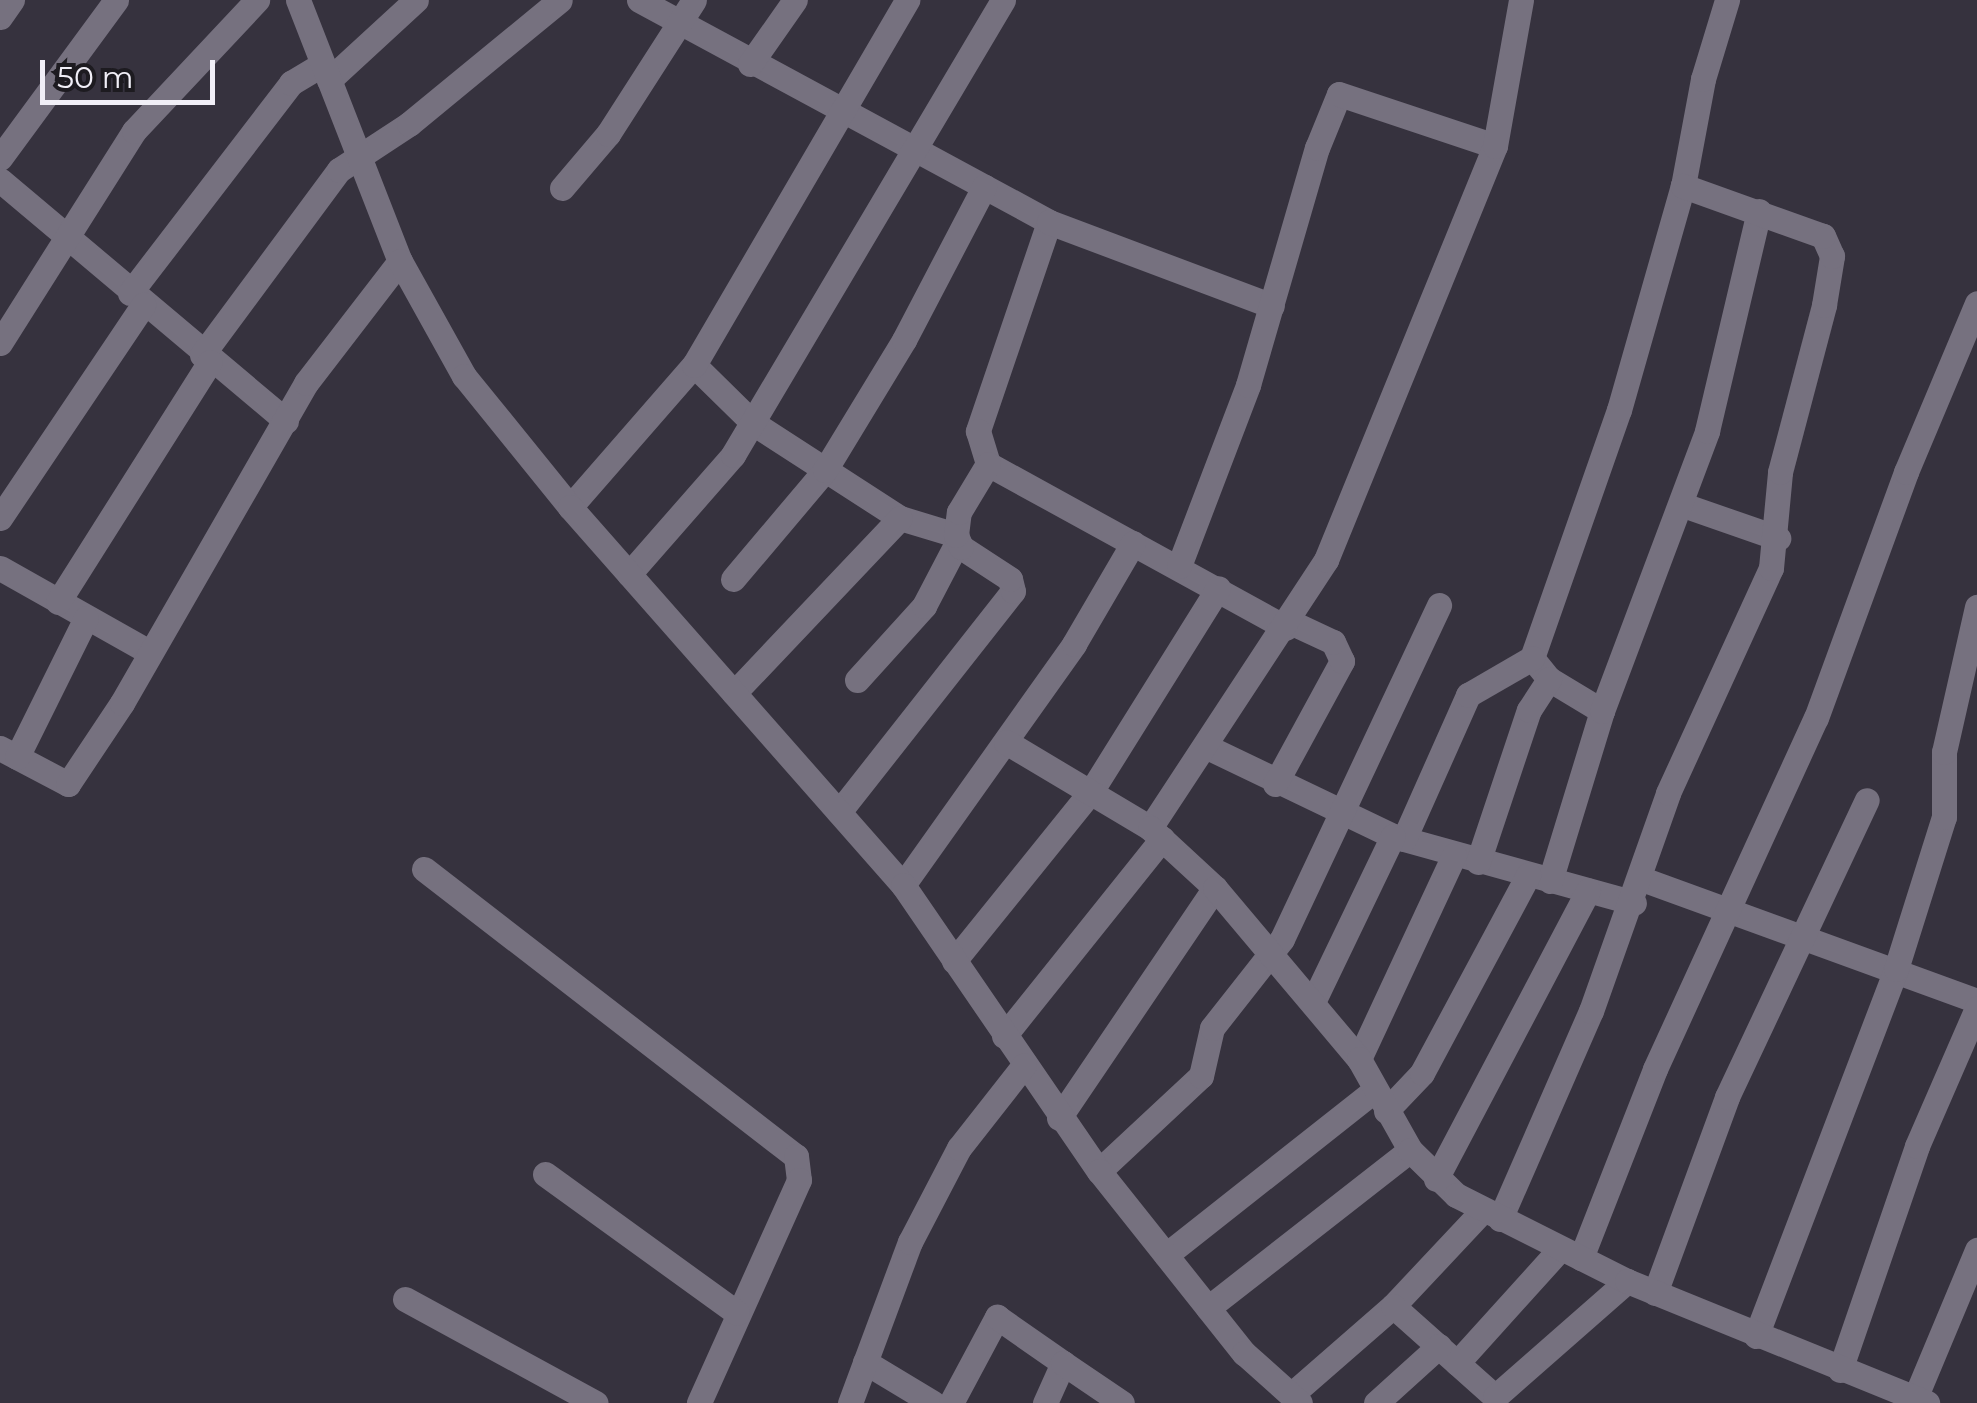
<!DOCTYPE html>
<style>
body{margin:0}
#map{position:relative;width:1977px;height:1403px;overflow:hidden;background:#36323e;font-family:Montserrat,sans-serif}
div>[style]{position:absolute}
.minor>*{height:25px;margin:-12.5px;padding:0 12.5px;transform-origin:12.5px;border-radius:12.5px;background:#76717f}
.tertiary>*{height:25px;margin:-12.5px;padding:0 12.5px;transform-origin:12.5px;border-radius:12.5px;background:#76717f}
span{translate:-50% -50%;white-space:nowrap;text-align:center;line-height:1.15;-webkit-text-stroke:10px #1d1b20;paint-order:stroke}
.scale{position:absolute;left:40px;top:60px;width:175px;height:45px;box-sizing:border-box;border:5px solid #f1eff7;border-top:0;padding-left:12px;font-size:30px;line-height:35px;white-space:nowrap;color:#f1eff7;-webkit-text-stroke:8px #1d1b20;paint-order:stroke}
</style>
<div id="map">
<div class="minor">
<i style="left:639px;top:0;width:466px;rotate:28.4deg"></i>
<i style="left:1049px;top:222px;width:221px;rotate:108.8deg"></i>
<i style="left:978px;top:431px;width:34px;rotate:73deg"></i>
<i style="left:988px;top:464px;width:340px;rotate:28.8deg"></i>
<i style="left:0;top:17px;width:21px;rotate:-55deg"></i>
<i style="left:750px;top:64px;width:78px;rotate:-54.9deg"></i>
<i style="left:329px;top:80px;width:118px;rotate:-42.6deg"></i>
<i style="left:0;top:158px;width:196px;rotate:-53.7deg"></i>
<i style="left:0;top:180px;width:374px;rotate:40.1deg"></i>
<i style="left:562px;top:188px;width:71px;rotate:-49.6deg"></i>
<i style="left:608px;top:134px;width:159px;rotate:-57.3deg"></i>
<i style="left:1049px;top:222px;width:238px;rotate:20.6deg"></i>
<i style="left:130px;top:293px;width:265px;rotate:-52.5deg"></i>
<i style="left:291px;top:83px;width:37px;rotate:-31deg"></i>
<i style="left:0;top:343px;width:251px;rotate:-57.7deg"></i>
<i style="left:134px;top:131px;width:180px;rotate:-46.8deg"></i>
<i style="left:202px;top:355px;width:230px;rotate:-53.5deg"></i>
<i style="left:339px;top:170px;width:84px;rotate:-33.3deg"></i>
<i style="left:409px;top:124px;width:195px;rotate:-39.4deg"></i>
<i style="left:694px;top:365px;width:83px;rotate:44.5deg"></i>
<i style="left:753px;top:423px;width:175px;rotate:32.9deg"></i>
<i style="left:900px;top:518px;width:59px;rotate:16.9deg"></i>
<i style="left:1683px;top:505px;width:101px;rotate:19.2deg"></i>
<i style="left:570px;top:507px;width:189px;rotate:-48.9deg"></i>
<i style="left:694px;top:365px;width:423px;rotate:-59.7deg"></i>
<i style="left:0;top:518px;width:257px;rotate:-56.1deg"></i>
<i style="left:1179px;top:566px;width:194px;rotate:-69.1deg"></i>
<i style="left:1248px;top:385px;width:247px;rotate:-73.8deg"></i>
<i style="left:1317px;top:148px;width:58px;rotate:-67.8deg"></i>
<i style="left:1339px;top:94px;width:164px;rotate:18.4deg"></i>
<i style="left:0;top:568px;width:171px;rotate:29.4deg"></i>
<i style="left:629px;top:574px;width:158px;rotate:-48.8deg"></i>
<i style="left:733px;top:455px;width:529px;rotate:-59.31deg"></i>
<i style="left:733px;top:579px;width:143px;rotate:-49.8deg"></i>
<i style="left:825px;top:470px;width:152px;rotate:-58.7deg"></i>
<i style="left:904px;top:340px;width:173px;rotate:-62.4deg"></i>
<i style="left:58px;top:602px;width:284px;rotate:-57.7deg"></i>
<i style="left:857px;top:680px;width:100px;rotate:-47.8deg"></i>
<i style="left:924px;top:606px;width:73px;rotate:-62.4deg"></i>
<i style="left:734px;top:693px;width:241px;rotate:-46.5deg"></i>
<i style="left:1602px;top:711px;width:62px;rotate:-148.9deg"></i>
<i style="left:1549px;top:679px;width:27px;rotate:-129deg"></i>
<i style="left:1532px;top:658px;width:263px;rotate:-70.7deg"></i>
<i style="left:1619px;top:410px;width:233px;rotate:-74.1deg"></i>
<i style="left:1683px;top:186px;width:109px;rotate:-79.4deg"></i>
<i style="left:1703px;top:79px;width:83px;rotate:-73.1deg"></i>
<i style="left:1205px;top:746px;width:208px;rotate:25.6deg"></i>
<i style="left:1393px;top:836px;width:250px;rotate:15.5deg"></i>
<i style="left:0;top:748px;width:77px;rotate:27.9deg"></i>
<i style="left:68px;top:784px;width:97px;rotate:-56.3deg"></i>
<i style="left:122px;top:703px;width:369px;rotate:-60.1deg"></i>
<i style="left:306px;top:383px;width:154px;rotate:-52.4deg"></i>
<i style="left:17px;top:757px;width:155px;rotate:-63.6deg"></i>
<i style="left:1275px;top:784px;width:140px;rotate:-61.4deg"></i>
<i style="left:1342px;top:661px;width:21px;rotate:-115deg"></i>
<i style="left:1333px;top:642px;width:47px;rotate:-155.1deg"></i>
<i style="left:839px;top:812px;width:281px;rotate:-51.8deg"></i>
<i style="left:1013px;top:591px;width:12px;rotate:-104deg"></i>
<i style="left:1010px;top:579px;width:59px;rotate:-146.9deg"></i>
<i style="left:961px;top:547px;width:13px;rotate:-113deg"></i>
<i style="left:956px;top:535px;width:23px;rotate:-83deg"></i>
<i style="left:959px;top:512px;width:56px;rotate:-58.9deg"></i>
<i style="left:1150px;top:828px;width:321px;rotate:-56.7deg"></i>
<i style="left:1326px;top:560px;width:447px;rotate:-67.8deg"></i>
<i style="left:1495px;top:146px;width:148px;rotate:-79.9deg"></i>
<i style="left:1404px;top:839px;width:158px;rotate:-66deg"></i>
<i style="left:1468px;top:695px;width:74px;rotate:-30deg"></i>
<i style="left:1478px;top:862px;width:160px;rotate:-71.5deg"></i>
<i style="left:1529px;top:710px;width:37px;rotate:-57deg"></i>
<i style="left:424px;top:869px;width:470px;rotate:37.7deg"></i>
<i style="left:796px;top:1156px;width:24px;rotate:83deg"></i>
<i style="left:799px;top:1180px;width:244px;rotate:114.2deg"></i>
<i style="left:1642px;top:879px;width:357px;rotate:20deg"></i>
<i style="left:1550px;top:881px;width:178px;rotate:-73deg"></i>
<i style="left:1602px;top:711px;width:299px;rotate:-69.4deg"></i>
<i style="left:1707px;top:431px;width:226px;rotate:-76.7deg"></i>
<i style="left:903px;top:885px;width:296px;rotate:-54.6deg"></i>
<i style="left:1074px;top:644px;width:117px;rotate:-59.7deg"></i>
<i style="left:954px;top:961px;width:220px;rotate:-51.1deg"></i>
<i style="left:1092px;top:790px;width:238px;rotate:-58deg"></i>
<i style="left:1313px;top:1002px;width:184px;rotate:-64.3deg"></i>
<i style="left:1004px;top:1036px;width:253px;rotate:-51.3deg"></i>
<i style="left:1359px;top:1059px;width:225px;rotate:-65deg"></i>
<i style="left:1386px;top:1111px;width:52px;rotate:-46.5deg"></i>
<i style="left:1422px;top:1073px;width:225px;rotate:-61.8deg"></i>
<i style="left:1059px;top:1118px;width:278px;rotate:-55.9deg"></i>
<i style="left:1099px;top:1171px;width:139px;rotate:-43deg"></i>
<i style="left:1201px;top:1076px;width:49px;rotate:-77.1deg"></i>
<i style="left:1212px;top:1028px;width:113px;rotate:-51.8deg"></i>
<i style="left:1282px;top:939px;width:369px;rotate:-64.8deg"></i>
<i style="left:545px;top:1174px;width:237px;rotate:35.9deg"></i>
<i style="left:1436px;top:1179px;width:326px;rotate:-62.2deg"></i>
<i style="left:1500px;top:1219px;width:227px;rotate:-66.4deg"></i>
<i style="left:1591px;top:1011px;width:231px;rotate:-70.5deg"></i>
<i style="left:1668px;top:793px;width:247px;rotate:-65.4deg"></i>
<i style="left:1771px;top:568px;width:96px;rotate:-84.6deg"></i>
<i style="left:1780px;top:472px;width:173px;rotate:-75.2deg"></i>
<i style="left:1824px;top:305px;width:50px;rotate:-80.7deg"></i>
<i style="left:1832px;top:256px;width:22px;rotate:-114deg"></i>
<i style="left:1823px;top:236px;width:149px;rotate:-160.3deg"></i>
<i style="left:1166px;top:1255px;width:265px;rotate:-38.3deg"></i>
<i style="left:1581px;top:1258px;width:203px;rotate:-68.6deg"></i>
<i style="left:1655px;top:1069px;width:386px;rotate:-65.4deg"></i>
<i style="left:1816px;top:718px;width:262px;rotate:-69.9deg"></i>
<i style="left:1906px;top:472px;width:183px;rotate:-67.2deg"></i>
<i style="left:1655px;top:1293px;width:209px;rotate:-69.8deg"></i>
<i style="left:1727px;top:1097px;width:328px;rotate:-64.8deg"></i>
<i style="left:405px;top:1299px;width:217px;rotate:28.6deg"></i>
<i style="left:1393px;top:1306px;width:132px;rotate:-46.8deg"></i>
<i style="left:1208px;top:1308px;width:256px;rotate:-38deg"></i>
<i style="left:1756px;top:1336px;width:393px;rotate:-69.1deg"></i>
<i style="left:1896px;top:969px;width:159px;rotate:-72.5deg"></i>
<i style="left:1944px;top:817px;width:65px;rotate:-90deg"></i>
<i style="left:1944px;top:752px;width:149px;rotate:-77.2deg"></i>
<i style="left:865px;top:1362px;width:79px;rotate:31.1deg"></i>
<i style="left:1457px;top:1363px;width:154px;rotate:-47.9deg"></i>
<i style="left:1840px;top:1370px;width:237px;rotate:-71deg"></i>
<i style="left:1917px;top:1146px;width:150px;rotate:-66.5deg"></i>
<i style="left:1291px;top:1395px;width:135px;rotate:-41.1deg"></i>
<i style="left:1393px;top:1306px;width:137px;rotate:41.7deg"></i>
<i style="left:1495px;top:1397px;width:176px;rotate:-41.3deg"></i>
<i style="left:951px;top:1403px;width:98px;rotate:-61.9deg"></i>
<i style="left:997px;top:1317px;width:80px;rotate:34.9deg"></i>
<i style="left:1045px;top:1403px;width:44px;rotate:-65.8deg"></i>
<i style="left:1063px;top:1363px;width:71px;rotate:34.1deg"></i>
<i style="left:1376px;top:1403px;width:85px;rotate:-42.1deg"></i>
<i style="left:1913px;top:1403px;width:166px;rotate:-67.3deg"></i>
</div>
<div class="tertiary">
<i style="left:298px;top:0;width:280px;rotate:68.7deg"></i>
<i style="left:400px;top:261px;width:132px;rotate:60.9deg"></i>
<i style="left:464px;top:376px;width:169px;rotate:51deg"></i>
<i style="left:570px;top:507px;width:504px;rotate:48.62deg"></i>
<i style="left:903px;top:885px;width:347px;rotate:55.6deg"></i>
<i style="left:1099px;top:1171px;width:233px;rotate:51.5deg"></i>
<i style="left:1244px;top:1353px;width:75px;rotate:41.8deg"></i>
<i style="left:1006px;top:742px;width:168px;rotate:30.8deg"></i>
<i style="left:1150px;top:828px;width:88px;rotate:42.7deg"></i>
<i style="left:1215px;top:888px;width:224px;rotate:49.9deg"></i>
<i style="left:1359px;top:1059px;width:104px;rotate:60.7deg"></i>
<i style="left:1410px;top:1150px;width:64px;rotate:44.4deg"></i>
<i style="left:1456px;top:1195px;width:191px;rotate:26.7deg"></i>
<i style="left:1627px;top:1281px;width:324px;rotate:22.1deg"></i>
<i style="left:850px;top:1403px;width:172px;rotate:-69.6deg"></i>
<i style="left:910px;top:1242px;width:106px;rotate:-62.5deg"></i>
<i style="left:959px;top:1148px;width:105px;rotate:-51.9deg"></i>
</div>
<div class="scale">50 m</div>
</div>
